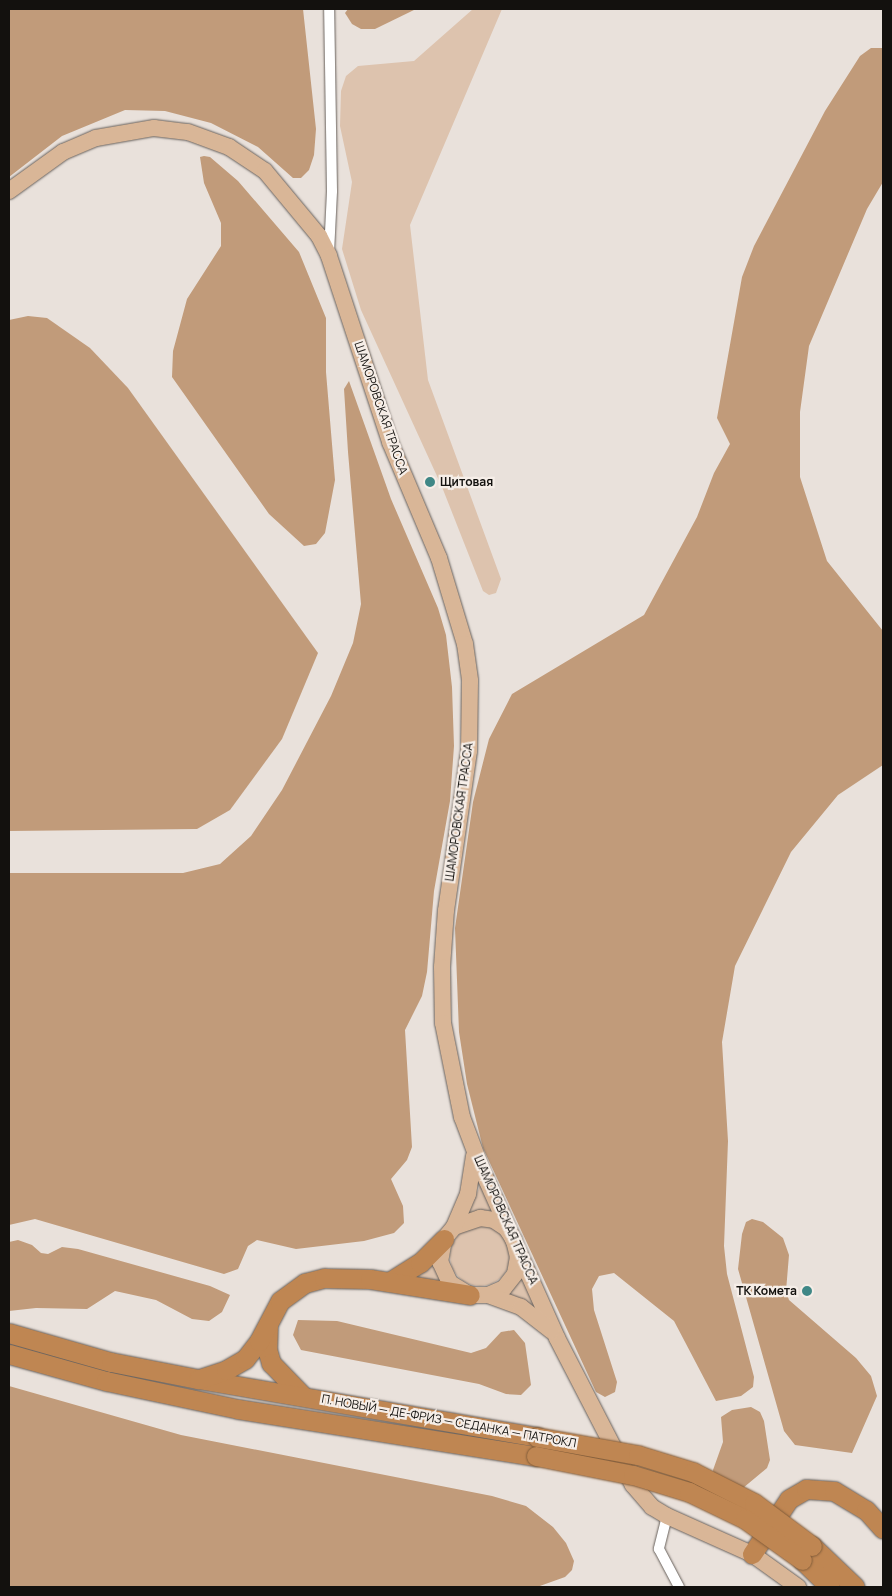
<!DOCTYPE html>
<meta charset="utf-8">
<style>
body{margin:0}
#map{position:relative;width:892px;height:1596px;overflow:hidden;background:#e9e1db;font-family:Manrope,sans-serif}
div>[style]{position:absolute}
.green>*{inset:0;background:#ddc3ae}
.round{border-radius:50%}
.forest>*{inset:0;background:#c19b7a}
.roads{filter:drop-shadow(0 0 1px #69625d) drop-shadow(0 0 1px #69625d)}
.street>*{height:10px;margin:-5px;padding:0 5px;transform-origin:5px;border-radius:5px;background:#fff}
.primary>*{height:16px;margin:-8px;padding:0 8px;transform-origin:8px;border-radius:8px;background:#d9b697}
.highway>*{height:19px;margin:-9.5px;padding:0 9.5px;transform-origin:9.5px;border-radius:9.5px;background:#bf8652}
.bridges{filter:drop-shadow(0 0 1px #835d3a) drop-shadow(0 0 1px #835d3a)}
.highway-bridge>*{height:19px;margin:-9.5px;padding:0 9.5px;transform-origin:9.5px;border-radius:9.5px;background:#bf8652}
.dots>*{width:14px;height:14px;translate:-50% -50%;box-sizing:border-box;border:2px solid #f6eee8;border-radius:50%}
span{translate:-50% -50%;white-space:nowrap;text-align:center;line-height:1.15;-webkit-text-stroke:4.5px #f6eee8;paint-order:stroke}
.street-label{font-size:12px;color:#13110e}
.poi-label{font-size:12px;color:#13110e;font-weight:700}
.left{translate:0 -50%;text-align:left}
.right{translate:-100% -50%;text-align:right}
.frame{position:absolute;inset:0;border:10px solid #13110e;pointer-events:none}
</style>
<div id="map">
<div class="green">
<i style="clip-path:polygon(473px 9px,502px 9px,410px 225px,428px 380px,501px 579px,496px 593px,489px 595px,483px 591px,442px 487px,361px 310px,342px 249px,352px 182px,340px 126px,341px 91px,346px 76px,358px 66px,414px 61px)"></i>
<i style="clip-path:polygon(481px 1183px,494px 1213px,469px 1213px)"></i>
<i class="round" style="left:450px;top:1226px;width:60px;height:60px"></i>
<i style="clip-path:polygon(433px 1259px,442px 1284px,409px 1279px)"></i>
<i style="clip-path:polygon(523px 1274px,536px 1306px,507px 1295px)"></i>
</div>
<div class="forest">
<i style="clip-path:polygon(9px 9px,303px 9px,316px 129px,314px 155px,309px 170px,301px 178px,293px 178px,258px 147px,211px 123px,165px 111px,125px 110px,62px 136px,9px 177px)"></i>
<i style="clip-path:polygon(348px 9px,416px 9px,375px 29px,361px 29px,352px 24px,345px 13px)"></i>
<i style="clip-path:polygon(871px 48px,883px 48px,883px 182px,867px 209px,809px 346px,800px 412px,800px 477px,827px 561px,883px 631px,883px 765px,838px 795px,791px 852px,735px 966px,722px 1042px,728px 1141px,724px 1246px,727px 1274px,754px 1377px,753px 1387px,741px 1396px,716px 1401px,674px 1321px,614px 1273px,599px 1276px,592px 1289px,594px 1310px,617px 1382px,615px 1392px,605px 1397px,596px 1392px,483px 1148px,467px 1084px,459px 1032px,455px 928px,473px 802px,489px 739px,512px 694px,644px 615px,697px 517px,714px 473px,730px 444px,717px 418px,742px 277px,754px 246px,825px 111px,860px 56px)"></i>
<i style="clip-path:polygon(204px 156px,210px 157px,238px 181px,299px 252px,326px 318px,326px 372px,335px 480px,325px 533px,316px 544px,304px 546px,269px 514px,172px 377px,173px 351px,187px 299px,221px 246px,221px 223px,204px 183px,200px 157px)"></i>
<i style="clip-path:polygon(28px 316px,47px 318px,90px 348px,128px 388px,318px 653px,282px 739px,230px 810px,197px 829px,9px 831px,9px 320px)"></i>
<i style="clip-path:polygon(349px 381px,391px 499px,438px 608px,446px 635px,452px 687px,454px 746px,450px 801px,434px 891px,427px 972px,422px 996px,405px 1030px,412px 1147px,407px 1160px,391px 1179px,403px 1206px,404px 1223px,394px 1233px,364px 1241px,296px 1249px,257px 1240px,248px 1246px,238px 1269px,224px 1274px,35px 1219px,9px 1225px,9px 873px,183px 873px,220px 864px,251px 836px,282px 790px,331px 696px,353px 643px,361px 604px,348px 452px,344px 389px)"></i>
<i style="clip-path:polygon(752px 1219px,763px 1222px,783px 1238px,789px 1255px,786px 1291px,789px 1300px,856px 1358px,871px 1376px,877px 1396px,852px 1453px,795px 1445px,784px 1431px,738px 1269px,742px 1234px,746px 1222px)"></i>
<i style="clip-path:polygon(18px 1240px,32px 1245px,41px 1253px,48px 1254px,62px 1247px,78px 1249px,210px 1286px,230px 1295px,222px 1312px,209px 1321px,192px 1319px,156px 1300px,115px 1291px,87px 1309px,36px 1308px,9px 1311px,9px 1242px)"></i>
<i style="clip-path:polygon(298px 1320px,337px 1321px,471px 1353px,486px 1348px,501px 1332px,514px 1330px,525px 1343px,531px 1385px,521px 1395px,506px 1394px,479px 1384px,301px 1350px,293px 1335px)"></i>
<i style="clip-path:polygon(9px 1386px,181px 1435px,492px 1496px,526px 1506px,553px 1527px,566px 1543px,574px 1561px,572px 1570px,565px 1577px,537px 1587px,9px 1587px)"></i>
<i style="clip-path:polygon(751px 1407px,760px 1412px,764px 1421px,770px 1460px,767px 1468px,743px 1488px,714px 1475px,713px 1470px,723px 1442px,721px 1417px,732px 1410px)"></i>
</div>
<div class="roads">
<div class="street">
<i style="left:329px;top:253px;width:62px;rotate:-87.2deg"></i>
<i style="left:332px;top:191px;width:182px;rotate:-90.9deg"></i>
<i style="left:667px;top:1516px;width:34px;rotate:104deg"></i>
<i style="left:659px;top:1549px;width:43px;rotate:62.2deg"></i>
</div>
<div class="primary">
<i style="left:9px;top:191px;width:67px;rotate:-35.8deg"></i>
<i style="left:63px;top:152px;width:36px;rotate:-23deg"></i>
<i style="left:96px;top:138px;width:59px;rotate:-9.8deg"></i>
<i style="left:154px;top:128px;width:34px;rotate:7deg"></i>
<i style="left:188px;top:132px;width:44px;rotate:20.1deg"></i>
<i style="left:229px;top:147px;width:43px;rotate:33.7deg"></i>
<i style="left:265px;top:171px;width:85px;rotate:50.3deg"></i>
<i style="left:319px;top:236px;width:22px;rotate:63deg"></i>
<i style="left:329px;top:256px;width:196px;rotate:71.8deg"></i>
<i style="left:390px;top:442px;width:126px;rotate:67.1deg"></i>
<i style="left:439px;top:558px;width:90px;rotate:73.2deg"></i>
<i style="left:465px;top:644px;width:37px;rotate:82deg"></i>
<i style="left:470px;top:681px;width:70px;rotate:90.8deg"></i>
<i style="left:469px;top:751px;width:161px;rotate:98.2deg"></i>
<i style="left:446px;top:910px;width:57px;rotate:94deg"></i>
<i style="left:442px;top:967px;width:56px;rotate:89deg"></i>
<i style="left:443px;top:1023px;width:96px;rotate:78.6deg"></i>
<i style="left:462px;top:1117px;width:57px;rotate:69.3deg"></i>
<i style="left:482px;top:1170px;width:184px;rotate:65.9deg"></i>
<i style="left:557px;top:1338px;width:165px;rotate:62.7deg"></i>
<i style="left:633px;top:1485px;width:29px;rotate:49deg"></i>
<i style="left:652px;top:1507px;width:17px;rotate:31deg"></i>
<i style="left:667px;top:1516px;width:93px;rotate:24.1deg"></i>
<i style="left:752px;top:1554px;width:57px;rotate:35.7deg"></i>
<i style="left:454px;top:1227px;width:28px;rotate:-19deg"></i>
<i style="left:480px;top:1218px;width:14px;rotate:8deg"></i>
<i style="left:494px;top:1220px;width:14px;rotate:34deg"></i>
<i style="left:506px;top:1228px;width:14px;rotate:56deg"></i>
<i style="left:514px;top:1240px;width:17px;rotate:77deg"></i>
<i style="left:518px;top:1257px;width:17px;rotate:100deg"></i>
<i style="left:515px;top:1274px;width:18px;rotate:128deg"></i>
<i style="left:504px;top:1288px;width:17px;rotate:156deg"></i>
<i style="left:488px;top:1295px;width:18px;rotate:180deg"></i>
<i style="left:470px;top:1295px;width:23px;rotate:-149deg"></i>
<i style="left:450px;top:1283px;width:23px;rotate:-115deg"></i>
<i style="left:440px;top:1262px;width:23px;rotate:-80deg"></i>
<i style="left:444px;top:1239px;width:16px;rotate:-50deg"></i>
<i style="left:454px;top:1227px;width:36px;rotate:-67deg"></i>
<i style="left:468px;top:1194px;width:39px;rotate:-81deg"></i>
<i style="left:488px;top:1295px;width:35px;rotate:20deg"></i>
<i style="left:521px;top:1307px;width:39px;rotate:38deg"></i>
</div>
<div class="highway">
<i style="left:389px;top:1282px;width:36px;rotate:-32deg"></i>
<i style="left:420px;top:1263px;width:34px;rotate:-45deg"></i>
<i style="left:268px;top:1325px;width:24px;rotate:92deg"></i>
<i style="left:267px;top:1349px;width:15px;rotate:74deg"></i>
<i style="left:271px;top:1363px;width:46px;rotate:45.9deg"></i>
<i style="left:9px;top:1333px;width:106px;rotate:15.9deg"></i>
<i style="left:111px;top:1362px;width:89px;rotate:11.1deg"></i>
<i style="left:198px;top:1379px;width:344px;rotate:9.7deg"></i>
<i style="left:9px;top:1354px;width:101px;rotate:15.6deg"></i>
<i style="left:106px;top:1381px;width:135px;rotate:12deg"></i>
<i style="left:238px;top:1409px;width:302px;rotate:9deg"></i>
<i style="left:199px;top:1379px;width:28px;rotate:-18deg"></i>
<i style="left:226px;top:1370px;width:22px;rotate:-30deg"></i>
<i style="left:245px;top:1359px;width:23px;rotate:-52deg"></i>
<i style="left:259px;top:1341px;width:45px;rotate:-62.3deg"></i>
<i style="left:280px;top:1301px;width:31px;rotate:-36deg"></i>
<i style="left:305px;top:1283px;width:20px;rotate:-15deg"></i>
<i style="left:324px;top:1278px;width:46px;rotate:1.2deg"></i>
<i style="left:370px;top:1279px;width:101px;rotate:9.1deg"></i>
<i style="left:812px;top:1546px;width:59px;rotate:43.6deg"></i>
<i style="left:752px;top:1554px;width:66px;rotate:-56.1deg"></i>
<i style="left:789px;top:1499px;width:20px;rotate:-30deg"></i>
<i style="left:806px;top:1489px;width:28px;rotate:4deg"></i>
<i style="left:834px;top:1491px;width:37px;rotate:31deg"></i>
<i style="left:866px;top:1510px;width:25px;rotate:48deg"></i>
<i style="left:802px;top:1560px;width:39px;rotate:44deg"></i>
</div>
</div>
<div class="bridges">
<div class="highway-bridge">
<i style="left:537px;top:1437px;width:103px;rotate:10.1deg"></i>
<i style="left:638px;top:1455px;width:58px;rotate:17.2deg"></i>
<i style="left:693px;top:1472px;width:68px;rotate:26.9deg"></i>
<i style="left:754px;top:1503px;width:72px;rotate:36.6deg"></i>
<i style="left:536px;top:1456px;width:99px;rotate:11.1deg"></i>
<i style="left:633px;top:1475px;width:59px;rotate:16.9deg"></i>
<i style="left:689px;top:1492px;width:62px;rotate:25.7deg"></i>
<i style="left:745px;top:1519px;width:70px;rotate:35.7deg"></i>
</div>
</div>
<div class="dots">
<i style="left:430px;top:482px;background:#3f8786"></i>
<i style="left:807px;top:1291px;background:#3f8786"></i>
</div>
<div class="street-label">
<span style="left:381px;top:408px;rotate:71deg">ШАМОРОВСКАЯ ТРАССА</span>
<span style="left:459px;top:812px;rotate:-82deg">ШАМОРОВСКАЯ ТРАССА</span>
<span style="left:506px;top:1220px;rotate:66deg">ШАМОРОВСКАЯ ТРАССА</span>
<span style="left:449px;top:1421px;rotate:10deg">П. НОВЫЙ — ДЕ-ФРИЗ — СЕДАНКА — ПАТРОКЛ</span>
</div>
<div class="poi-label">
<span class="left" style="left:440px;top:482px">Щитовая</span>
<span class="right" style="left:797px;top:1291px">ТК Комета</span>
</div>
<div class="frame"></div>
</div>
